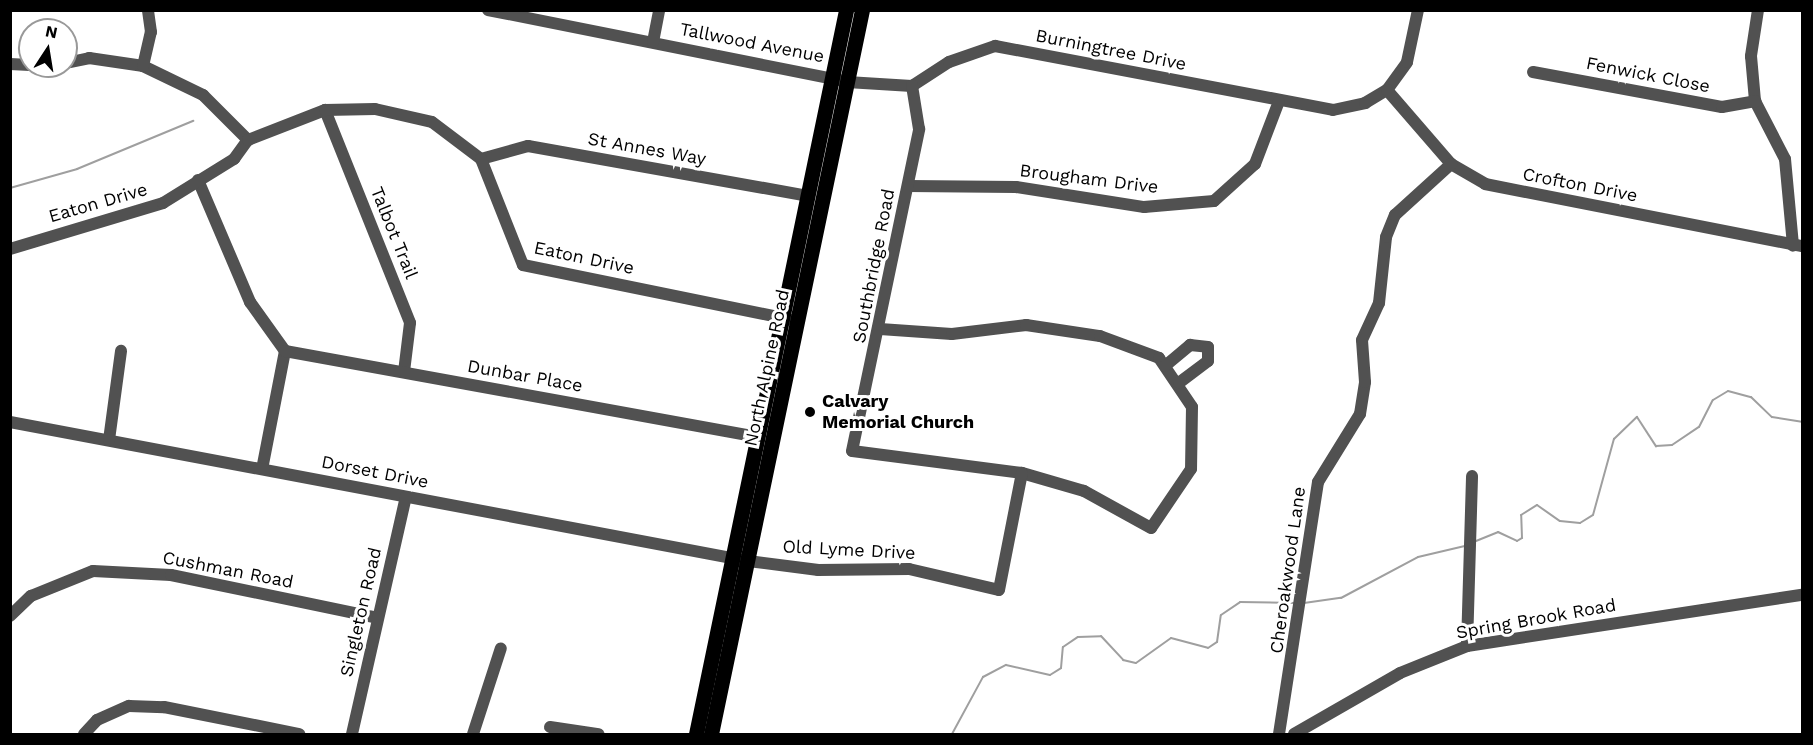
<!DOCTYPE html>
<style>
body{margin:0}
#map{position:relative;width:1813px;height:745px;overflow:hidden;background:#fff;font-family:"Work Sans",sans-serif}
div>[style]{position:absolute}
.stream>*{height:2px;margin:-1px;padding:0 1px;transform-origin:1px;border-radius:1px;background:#9f9f9f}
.minor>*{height:12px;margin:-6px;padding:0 6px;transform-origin:6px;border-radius:6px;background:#515151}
.major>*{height:15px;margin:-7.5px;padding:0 7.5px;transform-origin:7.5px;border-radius:7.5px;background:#000}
.dots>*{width:16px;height:16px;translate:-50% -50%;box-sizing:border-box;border:3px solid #fff;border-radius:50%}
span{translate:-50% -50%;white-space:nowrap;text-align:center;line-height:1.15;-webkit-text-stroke:6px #fff;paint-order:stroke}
.street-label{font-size:18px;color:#000}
.poi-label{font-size:18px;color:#000;font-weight:700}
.left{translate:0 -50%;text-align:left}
.frame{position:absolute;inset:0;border:12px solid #000;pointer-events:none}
.north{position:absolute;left:18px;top:18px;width:60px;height:60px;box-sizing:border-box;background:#fff;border:2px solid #999;border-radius:50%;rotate:12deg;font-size:16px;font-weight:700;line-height:24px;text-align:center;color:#000}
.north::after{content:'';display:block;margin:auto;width:21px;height:27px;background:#000;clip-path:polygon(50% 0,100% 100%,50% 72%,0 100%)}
</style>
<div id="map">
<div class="stream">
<i style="left:10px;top:188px;width:70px;rotate:-15.8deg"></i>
<i style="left:77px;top:169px;width:126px;rotate:-22.5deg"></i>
<i style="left:1476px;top:541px;width:24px;rotate:-22deg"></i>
<i style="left:1498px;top:532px;width:21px;rotate:25deg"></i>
<i style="left:1517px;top:541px;width:6px;rotate:-31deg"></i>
<i style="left:1522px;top:538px;width:23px;rotate:-92deg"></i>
<i style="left:1521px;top:515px;width:19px;rotate:-32deg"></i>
<i style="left:1537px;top:505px;width:28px;rotate:35deg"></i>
<i style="left:1560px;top:521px;width:20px;rotate:6deg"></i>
<i style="left:1580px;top:523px;width:15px;rotate:-32deg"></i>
<i style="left:1593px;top:515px;width:79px;rotate:-74.6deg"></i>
<i style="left:1614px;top:439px;width:32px;rotate:-44deg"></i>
<i style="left:1637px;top:417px;width:35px;rotate:57deg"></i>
<i style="left:1656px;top:446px;width:16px;rotate:-4deg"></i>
<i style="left:1672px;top:445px;width:32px;rotate:-34deg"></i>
<i style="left:1699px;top:427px;width:30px;rotate:-63deg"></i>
<i style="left:1713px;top:400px;width:17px;rotate:-31deg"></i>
<i style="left:1728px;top:391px;width:24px;rotate:15deg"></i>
<i style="left:1751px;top:397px;width:29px;rotate:44deg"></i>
<i style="left:1772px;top:417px;width:30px;rotate:9deg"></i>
<i style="left:1304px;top:603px;width:37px;rotate:-8deg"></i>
<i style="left:1341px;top:598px;width:87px;rotate:-28deg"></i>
<i style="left:1418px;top:557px;width:48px;rotate:-13.2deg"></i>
<i style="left:952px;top:734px;width:65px;rotate:-61.5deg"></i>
<i style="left:983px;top:677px;width:26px;rotate:-28deg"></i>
<i style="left:1006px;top:665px;width:45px;rotate:12.8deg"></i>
<i style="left:1050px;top:675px;width:13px;rotate:-32deg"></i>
<i style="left:1061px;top:668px;width:21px;rotate:-85deg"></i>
<i style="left:1063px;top:647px;width:18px;rotate:-34deg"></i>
<i style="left:1078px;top:637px;width:23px;rotate:-2deg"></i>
<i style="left:1101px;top:636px;width:33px;rotate:47deg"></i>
<i style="left:1123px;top:660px;width:13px;rotate:13deg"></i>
<i style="left:1136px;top:663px;width:43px;rotate:-35.5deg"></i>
<i style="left:1171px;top:638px;width:38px;rotate:15deg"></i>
<i style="left:1208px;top:648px;width:11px;rotate:-34deg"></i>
<i style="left:1217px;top:642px;width:27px;rotate:-82deg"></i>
<i style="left:1221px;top:615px;width:23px;rotate:-34deg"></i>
<i style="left:1240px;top:602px;width:55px;rotate:1deg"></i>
</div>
<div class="minor">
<i style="left:488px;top:10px;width:366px;rotate:11.3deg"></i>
<i style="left:847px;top:82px;width:65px;rotate:3.5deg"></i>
<i style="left:912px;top:86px;width:44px;rotate:-33deg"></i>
<i style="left:949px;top:62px;width:49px;rotate:-19.2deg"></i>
<i style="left:995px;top:46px;width:344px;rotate:10.7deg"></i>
<i style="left:1333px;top:110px;width:33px;rotate:-12deg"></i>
<i style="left:1365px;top:103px;width:26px;rotate:-31deg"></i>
<i style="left:1387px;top:90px;width:34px;rotate:-54deg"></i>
<i style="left:1407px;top:62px;width:53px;rotate:-78.1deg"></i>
<i style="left:1758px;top:10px;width:47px;rotate:98.7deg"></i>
<i style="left:1751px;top:56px;width:45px;rotate:84.9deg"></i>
<i style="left:1755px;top:101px;width:65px;rotate:62.7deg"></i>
<i style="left:1785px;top:159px;width:87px;rotate:84.7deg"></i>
<i style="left:653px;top:42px;width:33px;rotate:-79deg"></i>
<i style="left:66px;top:63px;width:24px;rotate:-12deg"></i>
<i style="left:89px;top:58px;width:55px;rotate:8.4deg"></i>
<i style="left:143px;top:66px;width:67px;rotate:25.8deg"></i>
<i style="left:203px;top:95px;width:64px;rotate:45deg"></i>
<i style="left:10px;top:64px;width:40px;rotate:2.9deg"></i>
<i style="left:143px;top:66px;width:35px;rotate:-77deg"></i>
<i style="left:151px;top:32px;width:22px;rotate:-98deg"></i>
<i style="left:1533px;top:72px;width:192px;rotate:10.5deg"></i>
<i style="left:1722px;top:107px;width:34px;rotate:-10deg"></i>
<i style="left:1387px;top:90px;width:98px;rotate:49.1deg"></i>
<i style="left:1451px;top:164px;width:39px;rotate:30deg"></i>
<i style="left:1485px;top:184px;width:323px;rotate:11.1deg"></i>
<i style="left:325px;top:110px;width:229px;rotate:68.2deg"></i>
<i style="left:410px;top:323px;width:49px;rotate:97deg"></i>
<i style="left:481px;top:159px;width:49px;rotate:-15.5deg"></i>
<i style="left:528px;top:146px;width:284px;rotate:10.1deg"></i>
<i style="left:198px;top:180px;width:133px;rotate:66.9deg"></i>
<i style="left:250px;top:302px;width:60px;rotate:54.5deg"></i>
<i style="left:285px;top:351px;width:120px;rotate:101deg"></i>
<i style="left:908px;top:186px;width:108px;rotate:0.5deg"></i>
<i style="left:1016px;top:187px;width:130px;rotate:8.9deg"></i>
<i style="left:1144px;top:207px;width:70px;rotate:-4.9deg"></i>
<i style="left:1214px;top:201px;width:55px;rotate:-42.1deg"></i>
<i style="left:1255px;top:164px;width:67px;rotate:-69.1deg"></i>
<i style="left:10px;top:249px;width:160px;rotate:-16.7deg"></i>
<i style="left:163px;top:203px;width:84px;rotate:-31.8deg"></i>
<i style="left:234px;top:159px;width:24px;rotate:-54deg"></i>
<i style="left:248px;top:140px;width:83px;rotate:-21.3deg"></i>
<i style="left:325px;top:110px;width:50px;rotate:-1.1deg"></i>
<i style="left:375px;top:109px;width:58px;rotate:12.8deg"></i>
<i style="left:432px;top:122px;width:61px;rotate:37.1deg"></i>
<i style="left:481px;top:159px;width:114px;rotate:68.4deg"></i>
<i style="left:523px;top:265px;width:271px;rotate:11.5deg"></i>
<i style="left:880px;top:329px;width:72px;rotate:4deg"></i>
<i style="left:952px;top:334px;width:75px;rotate:-6.9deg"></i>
<i style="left:1026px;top:325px;width:75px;rotate:8.5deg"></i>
<i style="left:1100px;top:336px;width:63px;rotate:20.4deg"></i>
<i style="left:1159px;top:358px;width:59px;rotate:56deg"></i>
<i style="left:1192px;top:407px;width:62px;rotate:90.9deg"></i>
<i style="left:1191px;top:469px;width:71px;rotate:124.1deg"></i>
<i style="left:1151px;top:528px;width:77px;rotate:-151.1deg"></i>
<i style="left:1084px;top:491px;width:65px;rotate:-163.8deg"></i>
<i style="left:1022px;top:473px;width:171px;rotate:-172.6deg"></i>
<i style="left:852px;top:451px;width:329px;rotate:-78.2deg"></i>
<i style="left:919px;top:129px;width:44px;rotate:-99.2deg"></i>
<i style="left:285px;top:351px;width:480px;rotate:10.3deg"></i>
<i style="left:1165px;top:366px;width:33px;rotate:-40deg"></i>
<i style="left:1190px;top:345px;width:18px;rotate:6deg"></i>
<i style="left:1208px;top:347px;width:14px;rotate:90deg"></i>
<i style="left:1208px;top:361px;width:36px;rotate:143deg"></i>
<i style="left:10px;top:422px;width:751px;rotate:10.67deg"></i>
<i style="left:748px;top:561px;width:71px;rotate:7.3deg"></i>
<i style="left:818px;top:570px;width:91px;rotate:-0.6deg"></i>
<i style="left:909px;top:569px;width:92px;rotate:13.1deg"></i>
<i style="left:999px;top:590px;width:119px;rotate:-78.9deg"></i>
<i style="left:109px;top:440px;width:90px;rotate:-82.3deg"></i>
<i style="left:10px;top:616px;width:29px;rotate:-44deg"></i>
<i style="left:31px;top:596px;width:67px;rotate:-22deg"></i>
<i style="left:93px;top:571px;width:78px;rotate:2.9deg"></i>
<i style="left:171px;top:575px;width:211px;rotate:11.7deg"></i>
<i style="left:1467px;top:646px;width:170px;rotate:-88.3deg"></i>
<i style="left:550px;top:727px;width:49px;rotate:8.3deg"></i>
<i style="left:84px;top:734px;width:19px;rotate:-47deg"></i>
<i style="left:97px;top:720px;width:35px;rotate:-24deg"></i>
<i style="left:129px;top:706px;width:35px;rotate:2deg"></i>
<i style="left:164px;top:707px;width:138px;rotate:11.3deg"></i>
<i style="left:352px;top:734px;width:243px;rotate:-77.2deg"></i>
<i style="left:473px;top:734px;width:90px;rotate:-72deg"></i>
<i style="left:1279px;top:734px;width:255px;rotate:-81.2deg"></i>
<i style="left:1318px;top:482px;width:80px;rotate:-58.3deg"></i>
<i style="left:1360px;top:414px;width:32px;rotate:-81deg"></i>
<i style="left:1365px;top:382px;width:42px;rotate:-94.1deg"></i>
<i style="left:1362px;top:340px;width:41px;rotate:-65.3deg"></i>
<i style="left:1379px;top:303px;width:66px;rotate:-83.9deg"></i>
<i style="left:1386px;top:237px;width:24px;rotate:-68deg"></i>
<i style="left:1395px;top:215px;width:76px;rotate:-42.3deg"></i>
<i style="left:1294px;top:734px;width:122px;rotate:-29.9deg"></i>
<i style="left:1400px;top:673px;width:72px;rotate:-21.9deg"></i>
<i style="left:1467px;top:646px;width:339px;rotate:-8.7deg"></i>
</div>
<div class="major">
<i style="left:696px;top:734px;width:739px;rotate:-78.29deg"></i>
<i style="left:711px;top:734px;width:740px;rotate:-78.22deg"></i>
</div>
<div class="dots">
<i style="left:810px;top:412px;background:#000"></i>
</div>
<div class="street-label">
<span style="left:752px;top:43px;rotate:11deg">Tallwood Avenue</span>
<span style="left:1111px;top:50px;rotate:11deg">Burningtree Drive</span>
<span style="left:1648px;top:75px;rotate:11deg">Fenwick Close</span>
<span style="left:647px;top:149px;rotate:10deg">St Annes Way</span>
<span style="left:1089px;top:179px;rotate:7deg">Brougham Drive</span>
<span style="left:1580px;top:185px;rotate:11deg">Crofton Drive</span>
<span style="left:98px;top:203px;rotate:-16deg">Eaton Drive</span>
<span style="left:394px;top:233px;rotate:68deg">Talbot Trail</span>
<span style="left:584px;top:258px;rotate:12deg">Eaton Drive</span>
<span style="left:874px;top:266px;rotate:-79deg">Southbridge Road</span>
<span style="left:767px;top:368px;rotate:-78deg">North Alpine Road</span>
<span style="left:525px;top:376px;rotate:10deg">Dunbar Place</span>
<span style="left:375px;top:472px;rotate:11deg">Dorset Drive</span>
<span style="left:849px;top:550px;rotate:3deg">Old Lyme Drive</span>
<span style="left:228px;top:570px;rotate:11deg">Cushman Road</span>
<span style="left:1288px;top:570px;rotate:-82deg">Cheroakwood Lane</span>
<span style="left:361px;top:612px;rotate:-77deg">Singleton Road</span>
<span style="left:1536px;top:619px;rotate:-10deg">Spring Brook Road</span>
</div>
<div class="poi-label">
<span class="left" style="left:822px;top:412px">Calvary<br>Memorial Church</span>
</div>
<div class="frame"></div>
<div class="north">N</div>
</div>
